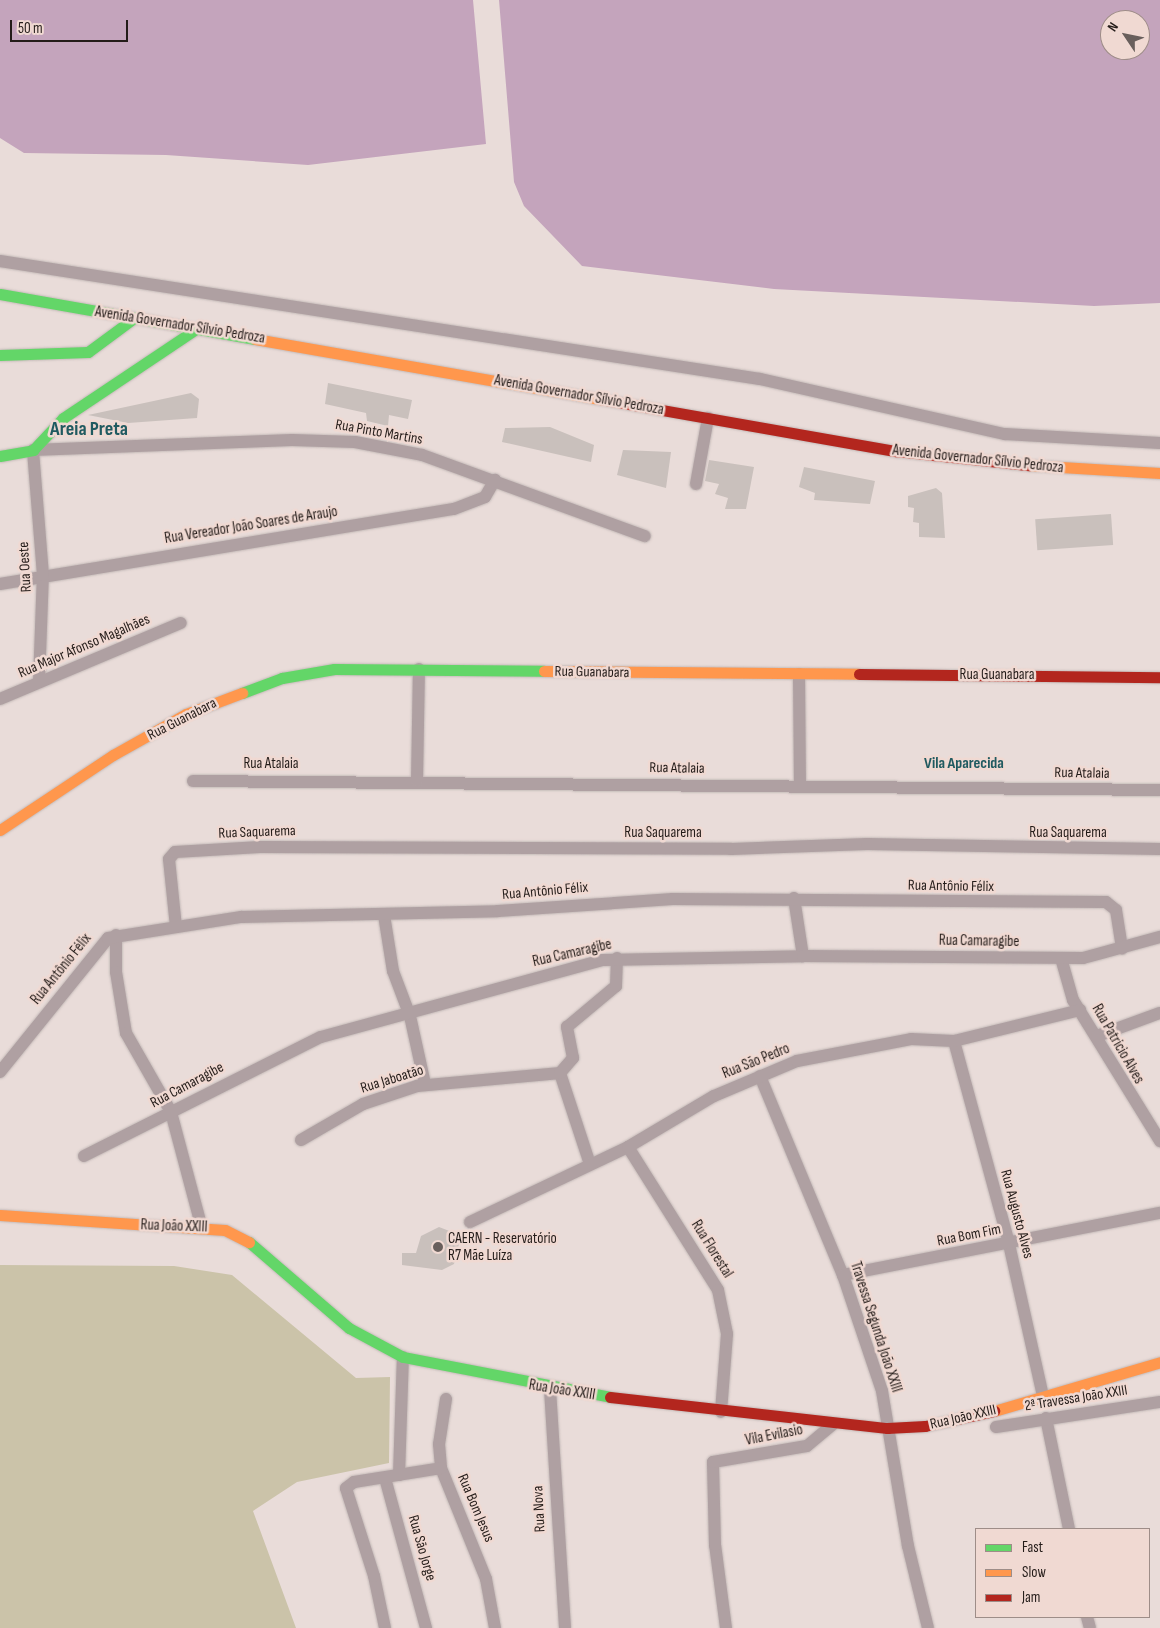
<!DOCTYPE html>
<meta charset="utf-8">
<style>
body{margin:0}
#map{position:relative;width:1160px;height:1628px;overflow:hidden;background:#e9dcd9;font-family:"Sofia Sans Condensed",sans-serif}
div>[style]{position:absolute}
.green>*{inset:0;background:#cbc3a9}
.water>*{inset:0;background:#c4a4bc}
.building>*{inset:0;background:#c9c0bc;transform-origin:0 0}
.roads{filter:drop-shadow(0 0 1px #c4bab8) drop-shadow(0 0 1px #c4bab8)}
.street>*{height:12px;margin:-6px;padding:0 6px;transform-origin:6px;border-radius:6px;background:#afa0a2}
.fast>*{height:11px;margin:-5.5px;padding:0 5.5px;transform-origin:5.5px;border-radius:5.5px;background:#63d668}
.slow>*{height:11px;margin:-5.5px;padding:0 5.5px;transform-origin:5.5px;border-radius:5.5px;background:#ff974d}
.jam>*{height:11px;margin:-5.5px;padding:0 5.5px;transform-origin:5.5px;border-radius:5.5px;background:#b3261e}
.dots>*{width:14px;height:14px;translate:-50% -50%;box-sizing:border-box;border:2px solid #f0d9d2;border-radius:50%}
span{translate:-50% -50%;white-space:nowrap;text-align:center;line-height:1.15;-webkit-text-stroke:5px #f0d9d2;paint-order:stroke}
.street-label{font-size:15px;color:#241c19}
.poi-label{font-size:15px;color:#241c19}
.left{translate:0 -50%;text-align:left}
.neighbourhood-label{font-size:16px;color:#205a60;font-weight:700}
.district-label{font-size:20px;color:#205a60;font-weight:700}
.legend{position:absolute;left:975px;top:1528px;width:175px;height:90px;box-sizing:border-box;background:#f0d9d2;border:1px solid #9e8d88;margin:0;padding:6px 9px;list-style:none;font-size:15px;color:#241c19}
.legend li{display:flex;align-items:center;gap:10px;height:25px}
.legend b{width:25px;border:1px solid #9e8d88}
.north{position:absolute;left:1100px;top:10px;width:50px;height:50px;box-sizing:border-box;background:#f0d9d2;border:1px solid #9e8d88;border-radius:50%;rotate:304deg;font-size:14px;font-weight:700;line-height:20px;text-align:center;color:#241c19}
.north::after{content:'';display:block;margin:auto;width:18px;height:22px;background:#695f5c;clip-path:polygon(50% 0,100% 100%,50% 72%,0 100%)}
.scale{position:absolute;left:10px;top:20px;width:118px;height:22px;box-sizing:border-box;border:2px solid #241c19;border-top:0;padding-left:6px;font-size:15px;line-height:18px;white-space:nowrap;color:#241c19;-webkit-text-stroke:4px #f0d9d2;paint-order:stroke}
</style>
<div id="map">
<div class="green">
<i style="clip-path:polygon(0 1265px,174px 1266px,232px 1275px,356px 1378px,390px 1377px,389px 1463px,297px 1482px,253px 1511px,296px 1628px,0 1628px)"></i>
</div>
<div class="water">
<i style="clip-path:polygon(0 0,473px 0,486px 144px,308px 165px,166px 155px,24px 153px,0 138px)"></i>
<i style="clip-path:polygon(evenodd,499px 0,1160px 0,1160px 303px,1094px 306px,774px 289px,582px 266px,524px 206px,514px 182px,499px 0,1110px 20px,1140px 20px,1140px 50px,1110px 50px,1110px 20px)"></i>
</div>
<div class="building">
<i style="clip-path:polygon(328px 383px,412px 400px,408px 419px,389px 415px,388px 426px,367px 421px,366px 413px,325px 404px)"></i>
<i style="clip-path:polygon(191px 393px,199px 399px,197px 418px,128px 423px,88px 415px)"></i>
<i style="clip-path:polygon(550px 427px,594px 445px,591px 462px,502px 442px,505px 428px)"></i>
<i style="clip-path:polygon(623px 450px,671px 452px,666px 488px,617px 475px)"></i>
<i style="clip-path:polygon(709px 460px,754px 467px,746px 509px,725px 509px,728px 498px,715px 494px,719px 484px,705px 481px)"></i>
<i style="clip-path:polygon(804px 467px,875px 481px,870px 504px,814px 500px,815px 493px,799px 487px)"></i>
<i style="clip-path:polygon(936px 488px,942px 493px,945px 538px,919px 537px,919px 523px,913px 522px,914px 508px,908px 507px,908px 496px)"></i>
<i style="left:1111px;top:514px;width:31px;height:76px;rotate:86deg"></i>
<i style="clip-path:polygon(439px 1227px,452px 1232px,459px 1244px,454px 1264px,442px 1270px,402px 1265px,402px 1253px,416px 1253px,421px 1236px)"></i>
</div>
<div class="roads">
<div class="street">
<i style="left:0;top:261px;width:769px;rotate:8.83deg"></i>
<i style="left:760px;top:379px;width:251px;rotate:12.7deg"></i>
<i style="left:1005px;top:434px;width:155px;rotate:3.3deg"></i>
<i style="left:696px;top:484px;width:67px;rotate:-79.7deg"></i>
<i style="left:0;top:584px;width:460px;rotate:-9.4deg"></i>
<i style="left:454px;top:509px;width:33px;rotate:-21deg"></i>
<i style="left:485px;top:497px;width:20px;rotate:-60deg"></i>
<i style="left:799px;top:674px;width:112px;rotate:89.5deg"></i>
<i style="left:39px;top:682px;width:107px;rotate:-87.9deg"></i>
<i style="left:43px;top:575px;width:125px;rotate:-94.6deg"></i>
<i style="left:33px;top:450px;width:259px;rotate:-2.2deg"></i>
<i style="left:292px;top:440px;width:63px;rotate:1.8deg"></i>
<i style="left:355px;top:442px;width:68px;rotate:11deg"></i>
<i style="left:422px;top:455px;width:237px;rotate:20deg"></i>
<i style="left:0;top:699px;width:196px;rotate:-22.8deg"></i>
<i style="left:193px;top:781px;width:967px;rotate:0.53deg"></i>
<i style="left:417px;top:781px;width:112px;rotate:-89deg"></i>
<i style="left:794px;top:898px;width:59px;rotate:81.2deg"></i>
<i style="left:384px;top:915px;width:57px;rotate:80.9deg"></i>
<i style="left:393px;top:971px;width:48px;rotate:69.3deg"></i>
<i style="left:410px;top:1016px;width:70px;rotate:77.6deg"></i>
<i style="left:176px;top:927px;width:68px;rotate:-95.9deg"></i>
<i style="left:169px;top:859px;width:9px;rotate:-49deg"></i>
<i style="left:175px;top:852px;width:85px;rotate:-3.4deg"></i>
<i style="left:260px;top:847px;width:471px;rotate:0.2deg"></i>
<i style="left:731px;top:849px;width:136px;rotate:-2.1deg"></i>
<i style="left:867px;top:844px;width:293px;rotate:1deg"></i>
<i style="left:116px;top:935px;width:37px;rotate:90deg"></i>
<i style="left:116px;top:972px;width:62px;rotate:80.7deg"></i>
<i style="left:126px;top:1033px;width:91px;rotate:60.3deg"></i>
<i style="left:171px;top:1112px;width:117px;rotate:75.1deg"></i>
<i style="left:1061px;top:958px;width:44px;rotate:74.1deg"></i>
<i style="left:1073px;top:1000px;width:166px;rotate:58.3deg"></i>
<i style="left:1097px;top:1036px;width:67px;rotate:-20.1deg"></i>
<i style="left:954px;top:1041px;width:210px;rotate:74.8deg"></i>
<i style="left:1009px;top:1244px;width:156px;rotate:77.4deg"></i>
<i style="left:0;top:1072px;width:172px;rotate:-51.1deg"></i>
<i style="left:108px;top:938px;width:135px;rotate:-9deg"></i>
<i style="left:241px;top:917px;width:257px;rotate:-1.3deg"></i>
<i style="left:498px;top:911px;width:175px;rotate:-3.9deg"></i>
<i style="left:673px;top:899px;width:433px;rotate:0.4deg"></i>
<i style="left:1106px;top:902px;width:13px;rotate:39deg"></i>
<i style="left:1116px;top:910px;width:39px;rotate:81deg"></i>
<i style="left:560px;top:1073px;width:96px;rotate:71.8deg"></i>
<i style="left:760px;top:1076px;width:216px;rotate:67.4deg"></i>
<i style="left:843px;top:1275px;width:122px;rotate:71.4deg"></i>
<i style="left:882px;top:1391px;width:157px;rotate:80.5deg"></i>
<i style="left:908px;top:1546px;width:84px;rotate:76.3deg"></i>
<i style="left:301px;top:1140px;width:72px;rotate:-30.1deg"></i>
<i style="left:363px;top:1104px;width:57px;rotate:-18.4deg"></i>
<i style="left:417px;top:1086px;width:144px;rotate:-5.2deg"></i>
<i style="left:560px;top:1073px;width:20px;rotate:-49deg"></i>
<i style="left:573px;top:1058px;width:32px;rotate:-101deg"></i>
<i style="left:567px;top:1027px;width:64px;rotate:-39.9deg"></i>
<i style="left:616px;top:986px;width:28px;rotate:-88deg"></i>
<i style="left:628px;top:1147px;width:169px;rotate:57.8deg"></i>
<i style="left:718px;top:1290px;width:45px;rotate:78.4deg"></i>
<i style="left:727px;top:1334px;width:78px;rotate:94.4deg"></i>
<i style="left:84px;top:1156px;width:265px;rotate:-26.7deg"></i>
<i style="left:321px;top:1037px;width:292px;rotate:-15.3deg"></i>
<i style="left:603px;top:960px;width:200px;rotate:-1.1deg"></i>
<i style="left:803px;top:956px;width:280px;rotate:0.4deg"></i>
<i style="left:1083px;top:958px;width:80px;rotate:-15.3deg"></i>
<i style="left:470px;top:1222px;width:175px;rotate:-25.4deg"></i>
<i style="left:628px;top:1147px;width:100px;rotate:-30.7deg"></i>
<i style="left:714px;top:1096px;width:90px;rotate:-22.9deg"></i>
<i style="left:797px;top:1061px;width:116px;rotate:-10.9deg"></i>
<i style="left:911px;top:1039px;width:43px;rotate:2.7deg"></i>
<i style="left:954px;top:1041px;width:130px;rotate:-13.8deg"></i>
<i style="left:843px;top:1275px;width:323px;rotate:-11.1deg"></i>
<i style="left:550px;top:1389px;width:239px;rotate:86.4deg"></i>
<i style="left:446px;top:1399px;width:46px;rotate:98.8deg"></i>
<i style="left:439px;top:1444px;width:24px;rotate:85deg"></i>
<i style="left:441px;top:1468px;width:120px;rotate:67.9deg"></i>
<i style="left:486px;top:1579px;width:50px;rotate:79.6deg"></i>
<i style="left:1046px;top:1418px;width:113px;rotate:78.3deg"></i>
<i style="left:996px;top:1427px;width:166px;rotate:-8.7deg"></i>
<i style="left:399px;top:1475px;width:118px;rotate:-88.1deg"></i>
<i style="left:385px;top:1478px;width:156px;rotate:74.7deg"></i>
<i style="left:1087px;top:1617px;width:11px;rotate:75deg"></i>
<i style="left:385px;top:1628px;width:53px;rotate:-101.9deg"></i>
<i style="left:374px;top:1576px;width:92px;rotate:-107.7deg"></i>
<i style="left:346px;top:1488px;width:10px;rotate:-37deg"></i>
<i style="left:354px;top:1482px;width:88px;rotate:-9.1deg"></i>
<i style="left:726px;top:1628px;width:84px;rotate:-97.5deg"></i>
<i style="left:715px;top:1545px;width:83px;rotate:-91.4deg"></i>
<i style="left:713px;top:1462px;width:95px;rotate:-9.7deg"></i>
<i style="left:807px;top:1446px;width:34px;rotate:-40deg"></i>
</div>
<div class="fast">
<i style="left:0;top:294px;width:259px;rotate:10deg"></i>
<i style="left:0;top:355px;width:88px;rotate:-2deg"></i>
<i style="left:88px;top:352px;width:57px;rotate:-36.5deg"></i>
<i style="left:0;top:456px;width:34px;rotate:-10deg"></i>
<i style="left:33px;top:450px;width:44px;rotate:-46.8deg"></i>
<i style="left:63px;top:418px;width:164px;rotate:-33.8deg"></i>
<i style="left:242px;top:693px;width:43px;rotate:-20.6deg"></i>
<i style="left:282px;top:678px;width:53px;rotate:-9.8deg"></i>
<i style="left:334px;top:669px;width:210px;rotate:0.5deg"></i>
<i style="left:249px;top:1242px;width:132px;rotate:40.7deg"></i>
<i style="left:349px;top:1328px;width:61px;rotate:28.2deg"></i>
<i style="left:403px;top:1357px;width:211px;rotate:10.9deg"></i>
</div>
<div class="slow">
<i style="left:255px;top:339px;width:350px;rotate:9.9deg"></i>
<i style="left:1028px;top:465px;width:132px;rotate:3.5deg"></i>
<i style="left:544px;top:671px;width:315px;rotate:0.5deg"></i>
<i style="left:0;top:830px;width:136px;rotate:-33.6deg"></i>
<i style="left:113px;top:755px;width:84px;rotate:-29.3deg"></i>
<i style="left:186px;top:714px;width:60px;rotate:-20.6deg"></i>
<i style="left:0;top:1215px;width:225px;rotate:3.8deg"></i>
<i style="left:225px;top:1230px;width:27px;rotate:27deg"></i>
<i style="left:994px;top:1411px;width:173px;rotate:-16.4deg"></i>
</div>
<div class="jam">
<i style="left:600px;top:399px;width:301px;rotate:10deg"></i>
<i style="left:896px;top:451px;width:133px;rotate:6.1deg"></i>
<i style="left:859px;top:674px;width:301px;rotate:0.6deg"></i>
<i style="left:610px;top:1397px;width:279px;rotate:6.4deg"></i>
<i style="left:887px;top:1428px;width:38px;rotate:-3deg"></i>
<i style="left:925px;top:1426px;width:71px;rotate:-12.3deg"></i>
</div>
</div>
<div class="dots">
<i style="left:438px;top:1247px;background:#695f5c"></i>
</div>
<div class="street-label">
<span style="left:180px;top:325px;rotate:9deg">Avenida Governador Sílvio Pedroza</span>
<span style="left:579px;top:395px;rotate:10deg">Avenida Governador Sílvio Pedroza</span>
<span style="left:379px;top:432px;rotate:10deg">Rua Pinto Martins</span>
<span style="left:978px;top:459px;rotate:6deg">Avenida Governador Sílvio Pedroza</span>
<span style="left:251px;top:525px;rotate:-9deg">Rua Vereador João Soares de Araujo</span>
<span style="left:25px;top:567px;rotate:-93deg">Rua Oeste</span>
<span style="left:84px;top:646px;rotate:-23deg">Rua Major Afonso Magalhães</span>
<span style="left:592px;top:672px;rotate:1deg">Rua Guanabara</span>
<span style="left:997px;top:675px">Rua Guanabara</span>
<span style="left:182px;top:719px;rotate:-27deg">Rua Guanabara</span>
<span style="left:271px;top:764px">Rua Atalaia</span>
<span style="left:677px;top:768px;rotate:1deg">Rua Atalaia</span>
<span style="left:1082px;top:773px;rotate:1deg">Rua Atalaia</span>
<span style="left:257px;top:832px;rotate:-2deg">Rua Saquarema</span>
<span style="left:663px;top:833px">Rua Saquarema</span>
<span style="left:1068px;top:833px">Rua Saquarema</span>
<span style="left:951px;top:886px;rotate:1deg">Rua Antônio Félix</span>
<span style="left:545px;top:891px;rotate:-5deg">Rua Antônio Félix</span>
<span style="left:979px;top:941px;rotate:1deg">Rua Camaragibe</span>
<span style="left:572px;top:953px;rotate:-13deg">Rua Camaragibe</span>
<span style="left:61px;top:969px;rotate:-51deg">Rua Antônio Félix</span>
<span style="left:1118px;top:1044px;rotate:60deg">Rua Patricio Alves</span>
<span style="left:756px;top:1061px;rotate:-22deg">Rua São Pedro</span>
<span style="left:392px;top:1079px;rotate:-17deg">Rua Jaboatão</span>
<span style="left:187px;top:1085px;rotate:-28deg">Rua Camaragibe</span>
<span style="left:1017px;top:1214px;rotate:75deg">Rua Augusto Alves</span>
<span style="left:174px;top:1226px;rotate:2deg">Rua João XXIII</span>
<span style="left:969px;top:1235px;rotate:-11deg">Rua Bom Fim</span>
<span style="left:712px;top:1249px;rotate:58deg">Rua Florestal</span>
<span style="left:876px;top:1327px;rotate:72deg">Travessa Segunda João XXIII</span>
<span style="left:562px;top:1390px;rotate:9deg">Rua João XXIII</span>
<span style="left:1076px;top:1398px;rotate:-9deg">2ª Travessa João XXIII</span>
<span style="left:963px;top:1417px;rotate:-13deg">Rua João XXIII</span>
<span style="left:774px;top:1435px;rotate:-11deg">Vila Evilasio</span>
<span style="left:476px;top:1508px;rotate:67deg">Rua Bom Jesus</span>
<span style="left:539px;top:1509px;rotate:-93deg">Rua Nova</span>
<span style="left:422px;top:1548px;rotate:74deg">Rua São Jorge</span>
</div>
<div class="poi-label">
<span class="left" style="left:448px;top:1247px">CAERN - Reservatório<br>R7 Mãe Luíza</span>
</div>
<div class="neighbourhood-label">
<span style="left:964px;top:764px">Vila Aparecida</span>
</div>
<div class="district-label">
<span style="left:89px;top:429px">Areia Preta</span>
</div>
<ul class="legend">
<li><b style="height:6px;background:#63d668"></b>Fast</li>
<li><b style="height:6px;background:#ff974d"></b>Slow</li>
<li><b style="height:6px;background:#b3261e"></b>Jam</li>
</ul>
<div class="north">N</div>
<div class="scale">50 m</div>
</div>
